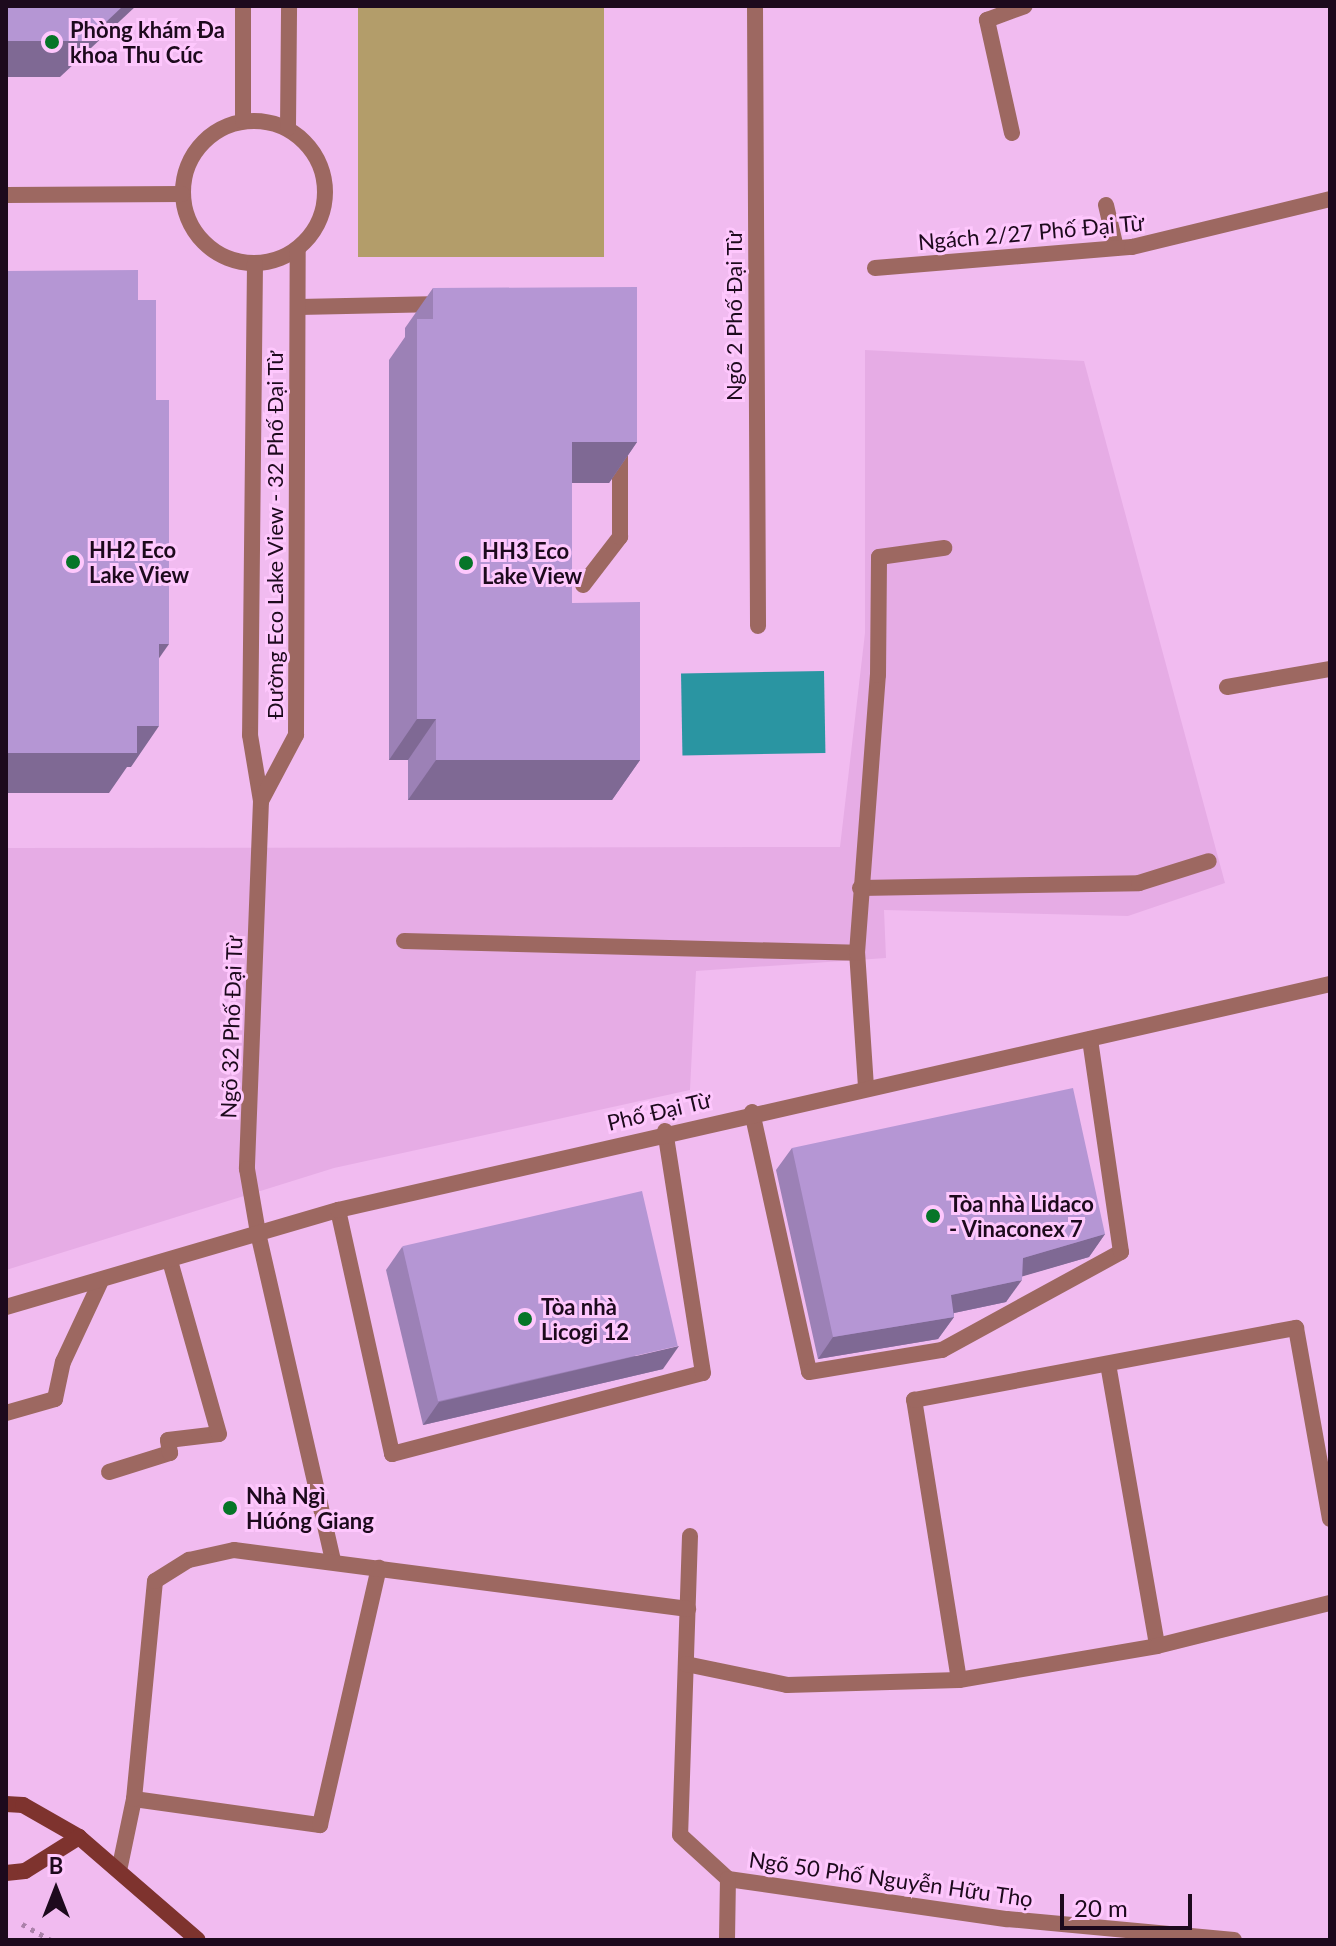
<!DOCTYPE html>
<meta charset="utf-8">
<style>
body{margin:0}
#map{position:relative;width:1336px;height:1946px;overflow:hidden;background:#f1bbf0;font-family:Lato,sans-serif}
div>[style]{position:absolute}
.built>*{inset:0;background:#e6ace5}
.green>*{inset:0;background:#b39d6a;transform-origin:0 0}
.water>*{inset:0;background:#2a95a2;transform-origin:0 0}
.path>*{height:5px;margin-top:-2.5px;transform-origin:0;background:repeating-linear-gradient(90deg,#ab81aa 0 4px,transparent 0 10px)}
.service>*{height:16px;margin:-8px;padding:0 8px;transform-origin:8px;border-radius:8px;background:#9d6861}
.minor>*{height:16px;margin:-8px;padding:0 8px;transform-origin:8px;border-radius:8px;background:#9d6861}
.minor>.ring{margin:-8px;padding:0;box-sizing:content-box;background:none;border:16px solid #9d6861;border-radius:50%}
.tertiary>*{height:16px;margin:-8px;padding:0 8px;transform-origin:8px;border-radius:8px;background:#9d6861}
.secondary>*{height:16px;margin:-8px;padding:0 8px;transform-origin:8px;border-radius:8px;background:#7e332e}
.wall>*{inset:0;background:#9c81b6}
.shaded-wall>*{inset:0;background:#7f6994}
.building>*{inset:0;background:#b596d4;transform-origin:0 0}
.dots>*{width:22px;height:22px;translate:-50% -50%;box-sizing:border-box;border:4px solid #fec7fd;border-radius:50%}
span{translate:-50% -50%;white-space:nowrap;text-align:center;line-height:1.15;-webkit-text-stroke:6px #fec7fd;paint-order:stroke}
.poi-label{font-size:22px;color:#1d0a1d;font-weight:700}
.left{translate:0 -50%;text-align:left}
.street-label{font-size:22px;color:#1d0a1d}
.frame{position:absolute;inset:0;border:8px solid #1d0a1d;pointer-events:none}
.north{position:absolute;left:16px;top:1850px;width:80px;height:80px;-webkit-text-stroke:6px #fec7fd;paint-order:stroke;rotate:0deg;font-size:22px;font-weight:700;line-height:32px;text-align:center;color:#1d0a1d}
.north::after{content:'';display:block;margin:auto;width:28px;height:36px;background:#1d0a1d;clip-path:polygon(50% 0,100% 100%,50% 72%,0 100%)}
.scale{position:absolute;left:1060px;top:1894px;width:132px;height:36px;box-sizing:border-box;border:4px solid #1d0a1d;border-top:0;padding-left:10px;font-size:24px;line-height:28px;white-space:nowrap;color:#1d0a1d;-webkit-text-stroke:6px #fec7fd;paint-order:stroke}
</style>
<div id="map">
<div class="built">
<i style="clip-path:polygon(865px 350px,1084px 361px,1225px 883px,1128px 916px,884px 910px,886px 958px,696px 971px,690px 1090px,334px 1168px,6px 1270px,6px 848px,840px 847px,865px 633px)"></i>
</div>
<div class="green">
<i style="left:358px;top:6px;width:246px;height:251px"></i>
</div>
<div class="water">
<i style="left:824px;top:671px;width:82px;height:143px;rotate:89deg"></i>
</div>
<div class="path">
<i style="left:22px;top:1924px;width:33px;rotate:29deg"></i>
</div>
<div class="service">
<i style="left:755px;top:6px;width:620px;rotate:89.72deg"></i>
<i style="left:1012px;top:133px;width:116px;rotate:-102.5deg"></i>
<i style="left:987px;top:20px;width:40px;rotate:-20.2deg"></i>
<i style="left:1106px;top:205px;width:44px;rotate:76.9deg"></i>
<i style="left:875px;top:268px;width:258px;rotate:-4.7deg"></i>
<i style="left:1132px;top:247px;width:204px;rotate:-13.6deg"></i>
<i style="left:1227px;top:687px;width:105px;rotate:-9.9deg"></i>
<i style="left:860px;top:888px;width:279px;rotate:-1deg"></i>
<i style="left:1139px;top:883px;width:73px;rotate:-17.4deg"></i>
<i style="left:404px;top:941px;width:453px;rotate:1.5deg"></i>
<i style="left:866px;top:1087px;width:134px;rotate:-93.8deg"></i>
<i style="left:857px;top:953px;width:279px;rotate:-85.7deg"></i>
<i style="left:878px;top:675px;width:118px;rotate:-89.5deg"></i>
<i style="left:879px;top:557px;width:66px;rotate:-7.9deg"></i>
<i style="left:752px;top:1112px;width:266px;rotate:77.6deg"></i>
<i style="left:809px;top:1372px;width:135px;rotate:-9.4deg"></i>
<i style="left:942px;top:1350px;width:204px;rotate:-28.7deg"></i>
<i style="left:1121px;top:1252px;width:215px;rotate:-98.3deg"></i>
<i style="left:338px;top:1210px;width:250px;rotate:77.5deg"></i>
<i style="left:392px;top:1454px;width:321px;rotate:-14.6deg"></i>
<i style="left:703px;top:1373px;width:245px;rotate:-98.9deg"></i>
<i style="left:258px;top:1233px;width:335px;rotate:77.1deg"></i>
<i style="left:6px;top:1413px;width:51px;rotate:-15.9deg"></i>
<i style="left:55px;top:1399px;width:38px;rotate:-78deg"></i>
<i style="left:63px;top:1362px;width:87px;rotate:-64.9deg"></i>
<i style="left:109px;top:1472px;width:64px;rotate:-17.3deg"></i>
<i style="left:170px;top:1453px;width:13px;rotate:-99deg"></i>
<i style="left:168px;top:1440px;width:51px;rotate:-6.7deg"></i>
<i style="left:219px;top:1434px;width:180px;rotate:-105.8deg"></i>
<i style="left:134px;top:1799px;width:188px;rotate:8deg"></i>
<i style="left:320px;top:1825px;width:264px;rotate:-77.1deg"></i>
</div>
<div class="minor">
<i class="ring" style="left:183px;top:121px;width:126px;height:126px"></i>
<i style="left:243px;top:121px;width:115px;rotate:-90deg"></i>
<i style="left:288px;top:128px;width:122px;rotate:-89.5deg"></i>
<i style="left:6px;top:195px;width:176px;rotate:-0.3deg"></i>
<i style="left:255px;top:263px;width:472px;rotate:90.6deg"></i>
<i style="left:250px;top:735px;width:67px;rotate:80.5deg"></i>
<i style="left:261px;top:801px;width:368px;rotate:92.2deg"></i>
<i style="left:247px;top:1169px;width:65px;rotate:80.2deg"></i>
<i style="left:299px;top:307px;width:142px;rotate:-1.2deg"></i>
<i style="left:583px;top:585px;width:61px;rotate:-52.4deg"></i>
<i style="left:620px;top:537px;width:90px;rotate:-90deg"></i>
<i style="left:261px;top:801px;width:75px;rotate:-62.1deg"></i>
<i style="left:296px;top:735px;width:486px;rotate:-89.8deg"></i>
<i style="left:1108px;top:1364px;width:286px;rotate:80.1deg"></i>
<i style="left:690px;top:1536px;width:299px;rotate:91.9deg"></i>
<i style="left:680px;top:1835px;width:65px;rotate:42.5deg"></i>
<i style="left:728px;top:1879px;width:282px;rotate:8.2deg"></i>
<i style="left:1007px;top:1919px;width:228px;rotate:5.3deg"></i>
<i style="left:686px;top:1664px;width:103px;rotate:11.7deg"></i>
<i style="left:787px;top:1685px;width:172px;rotate:-1.7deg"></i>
<i style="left:959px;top:1680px;width:201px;rotate:-9.7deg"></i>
<i style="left:1157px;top:1646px;width:178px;rotate:-14deg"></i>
<i style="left:959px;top:1680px;width:284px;rotate:-99.1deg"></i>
<i style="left:914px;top:1400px;width:389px;rotate:-10.7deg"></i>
<i style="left:1296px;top:1328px;width:194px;rotate:79.9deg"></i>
<i style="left:120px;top:1866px;width:68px;rotate:-78.2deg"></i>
<i style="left:134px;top:1799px;width:219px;rotate:-84.5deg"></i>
<i style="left:155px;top:1581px;width:40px;rotate:-32deg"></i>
<i style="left:189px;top:1560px;width:46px;rotate:-12.5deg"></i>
<i style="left:234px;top:1550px;width:458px;rotate:7.4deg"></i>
<i style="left:727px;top:1940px;width:61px;rotate:-89.1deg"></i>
</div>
<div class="tertiary">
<i style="left:6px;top:1307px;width:346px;rotate:-16.3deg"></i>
<i style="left:338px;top:1210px;width:1017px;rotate:-12.83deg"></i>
</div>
<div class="secondary">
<i style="left:6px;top:1804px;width:17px;rotate:3deg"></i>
<i style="left:23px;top:1805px;width:64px;rotate:29.7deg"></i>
<i style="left:79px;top:1837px;width:157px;rotate:40.9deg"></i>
<i style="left:6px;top:1873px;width:19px;rotate:-6deg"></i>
<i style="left:25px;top:1871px;width:64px;rotate:-32.2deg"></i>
</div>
<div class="wall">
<i style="clip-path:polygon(433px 288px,637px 442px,609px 483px,572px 483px,572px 603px,640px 760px,612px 800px,408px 800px,408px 760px,389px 760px,389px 360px,405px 337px,405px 328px)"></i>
<i style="clip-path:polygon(792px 1148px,1105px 1234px,1089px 1257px,1022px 1276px,1006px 1302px,954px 1313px,954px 1317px,938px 1339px,818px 1359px,776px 1170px)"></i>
<i style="clip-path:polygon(402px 1247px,663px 1369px,423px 1425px,386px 1270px)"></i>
</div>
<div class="shaded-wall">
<i style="clip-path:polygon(123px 6px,136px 6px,60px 77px,6px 77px,6px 41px)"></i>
<i style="clip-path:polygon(572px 442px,637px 442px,609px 483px,544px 483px)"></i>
<i style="clip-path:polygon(159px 644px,169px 644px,141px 684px)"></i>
<i style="clip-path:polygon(417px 719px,436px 719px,408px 760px,389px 760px)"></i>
<i style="clip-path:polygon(137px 726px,159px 726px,131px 767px,127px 767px,109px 793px,6px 793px,6px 753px)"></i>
<i style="clip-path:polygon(436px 760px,640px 760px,612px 800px,408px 800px)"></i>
<i style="clip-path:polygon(1105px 1234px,1089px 1257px,1007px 1281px,1023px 1258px)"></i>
<i style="clip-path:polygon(1022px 1280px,1006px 1302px,935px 1317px,951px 1295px)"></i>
<i style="clip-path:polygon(954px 1317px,938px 1339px,818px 1359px,833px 1337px)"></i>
<i style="clip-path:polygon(679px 1346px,663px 1369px,423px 1425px,439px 1402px)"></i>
</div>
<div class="building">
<i style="clip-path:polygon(6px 6px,123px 6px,86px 41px,6px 41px)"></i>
<i style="clip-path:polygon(138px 270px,138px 300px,156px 300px,156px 400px,169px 400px,169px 644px,159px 644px,159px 726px,137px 726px,137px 753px,6px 753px,6px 271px)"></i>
<i style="clip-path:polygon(637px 287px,637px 442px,572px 442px,572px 603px,640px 602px,640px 760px,436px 760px,436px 719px,417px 719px,417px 319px,433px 319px,433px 288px)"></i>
<i style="clip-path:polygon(1073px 1088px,1105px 1234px,1023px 1258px,1022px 1280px,951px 1295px,954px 1317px,833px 1337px,792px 1148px)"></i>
<i style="left:642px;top:1191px;width:159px;height:246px;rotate:77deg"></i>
</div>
<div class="dots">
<i style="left:52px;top:42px;background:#067528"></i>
<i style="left:73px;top:562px;background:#067528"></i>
<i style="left:466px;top:563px;background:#067528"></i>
<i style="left:933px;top:1216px;background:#067528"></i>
<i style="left:525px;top:1319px;background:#067528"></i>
<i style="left:230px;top:1508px;background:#067528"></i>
</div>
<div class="poi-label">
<span class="left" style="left:70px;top:42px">Phòng khám Đa<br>khoa Thu Cúc</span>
<span class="left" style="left:89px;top:562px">HH2 Eco<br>Lake View</span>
<span class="left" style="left:482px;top:563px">HH3 Eco<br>Lake View</span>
<span class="left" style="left:949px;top:1216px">Tòa nhà Lidaco<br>- Vinaconex 7</span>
<span class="left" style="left:541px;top:1319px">Tòa nhà<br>Licogi 12</span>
<span class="left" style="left:246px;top:1508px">Nhà Ngì<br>Húóng Giang</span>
</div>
<div class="street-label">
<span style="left:1031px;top:232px;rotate:-5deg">Ngách 2/27 Phố Đại Từ</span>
<span style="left:734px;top:316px;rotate:-90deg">Ngõ 2 Phố Đại Từ</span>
<span style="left:275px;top:535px;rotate:-90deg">Đường Eco Lake View - 32 Phố Đại Từ</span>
<span style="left:231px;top:1027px;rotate:-88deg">Ngõ 32 Phố Đại Từ</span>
<span style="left:659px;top:1111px;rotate:-13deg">Phố Đại Từ</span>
<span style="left:891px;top:1879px;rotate:8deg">Ngõ 50 Phố Nguyễn Hữu Thọ</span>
</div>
<div class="frame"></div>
<div class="north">B</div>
<div class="scale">20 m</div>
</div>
